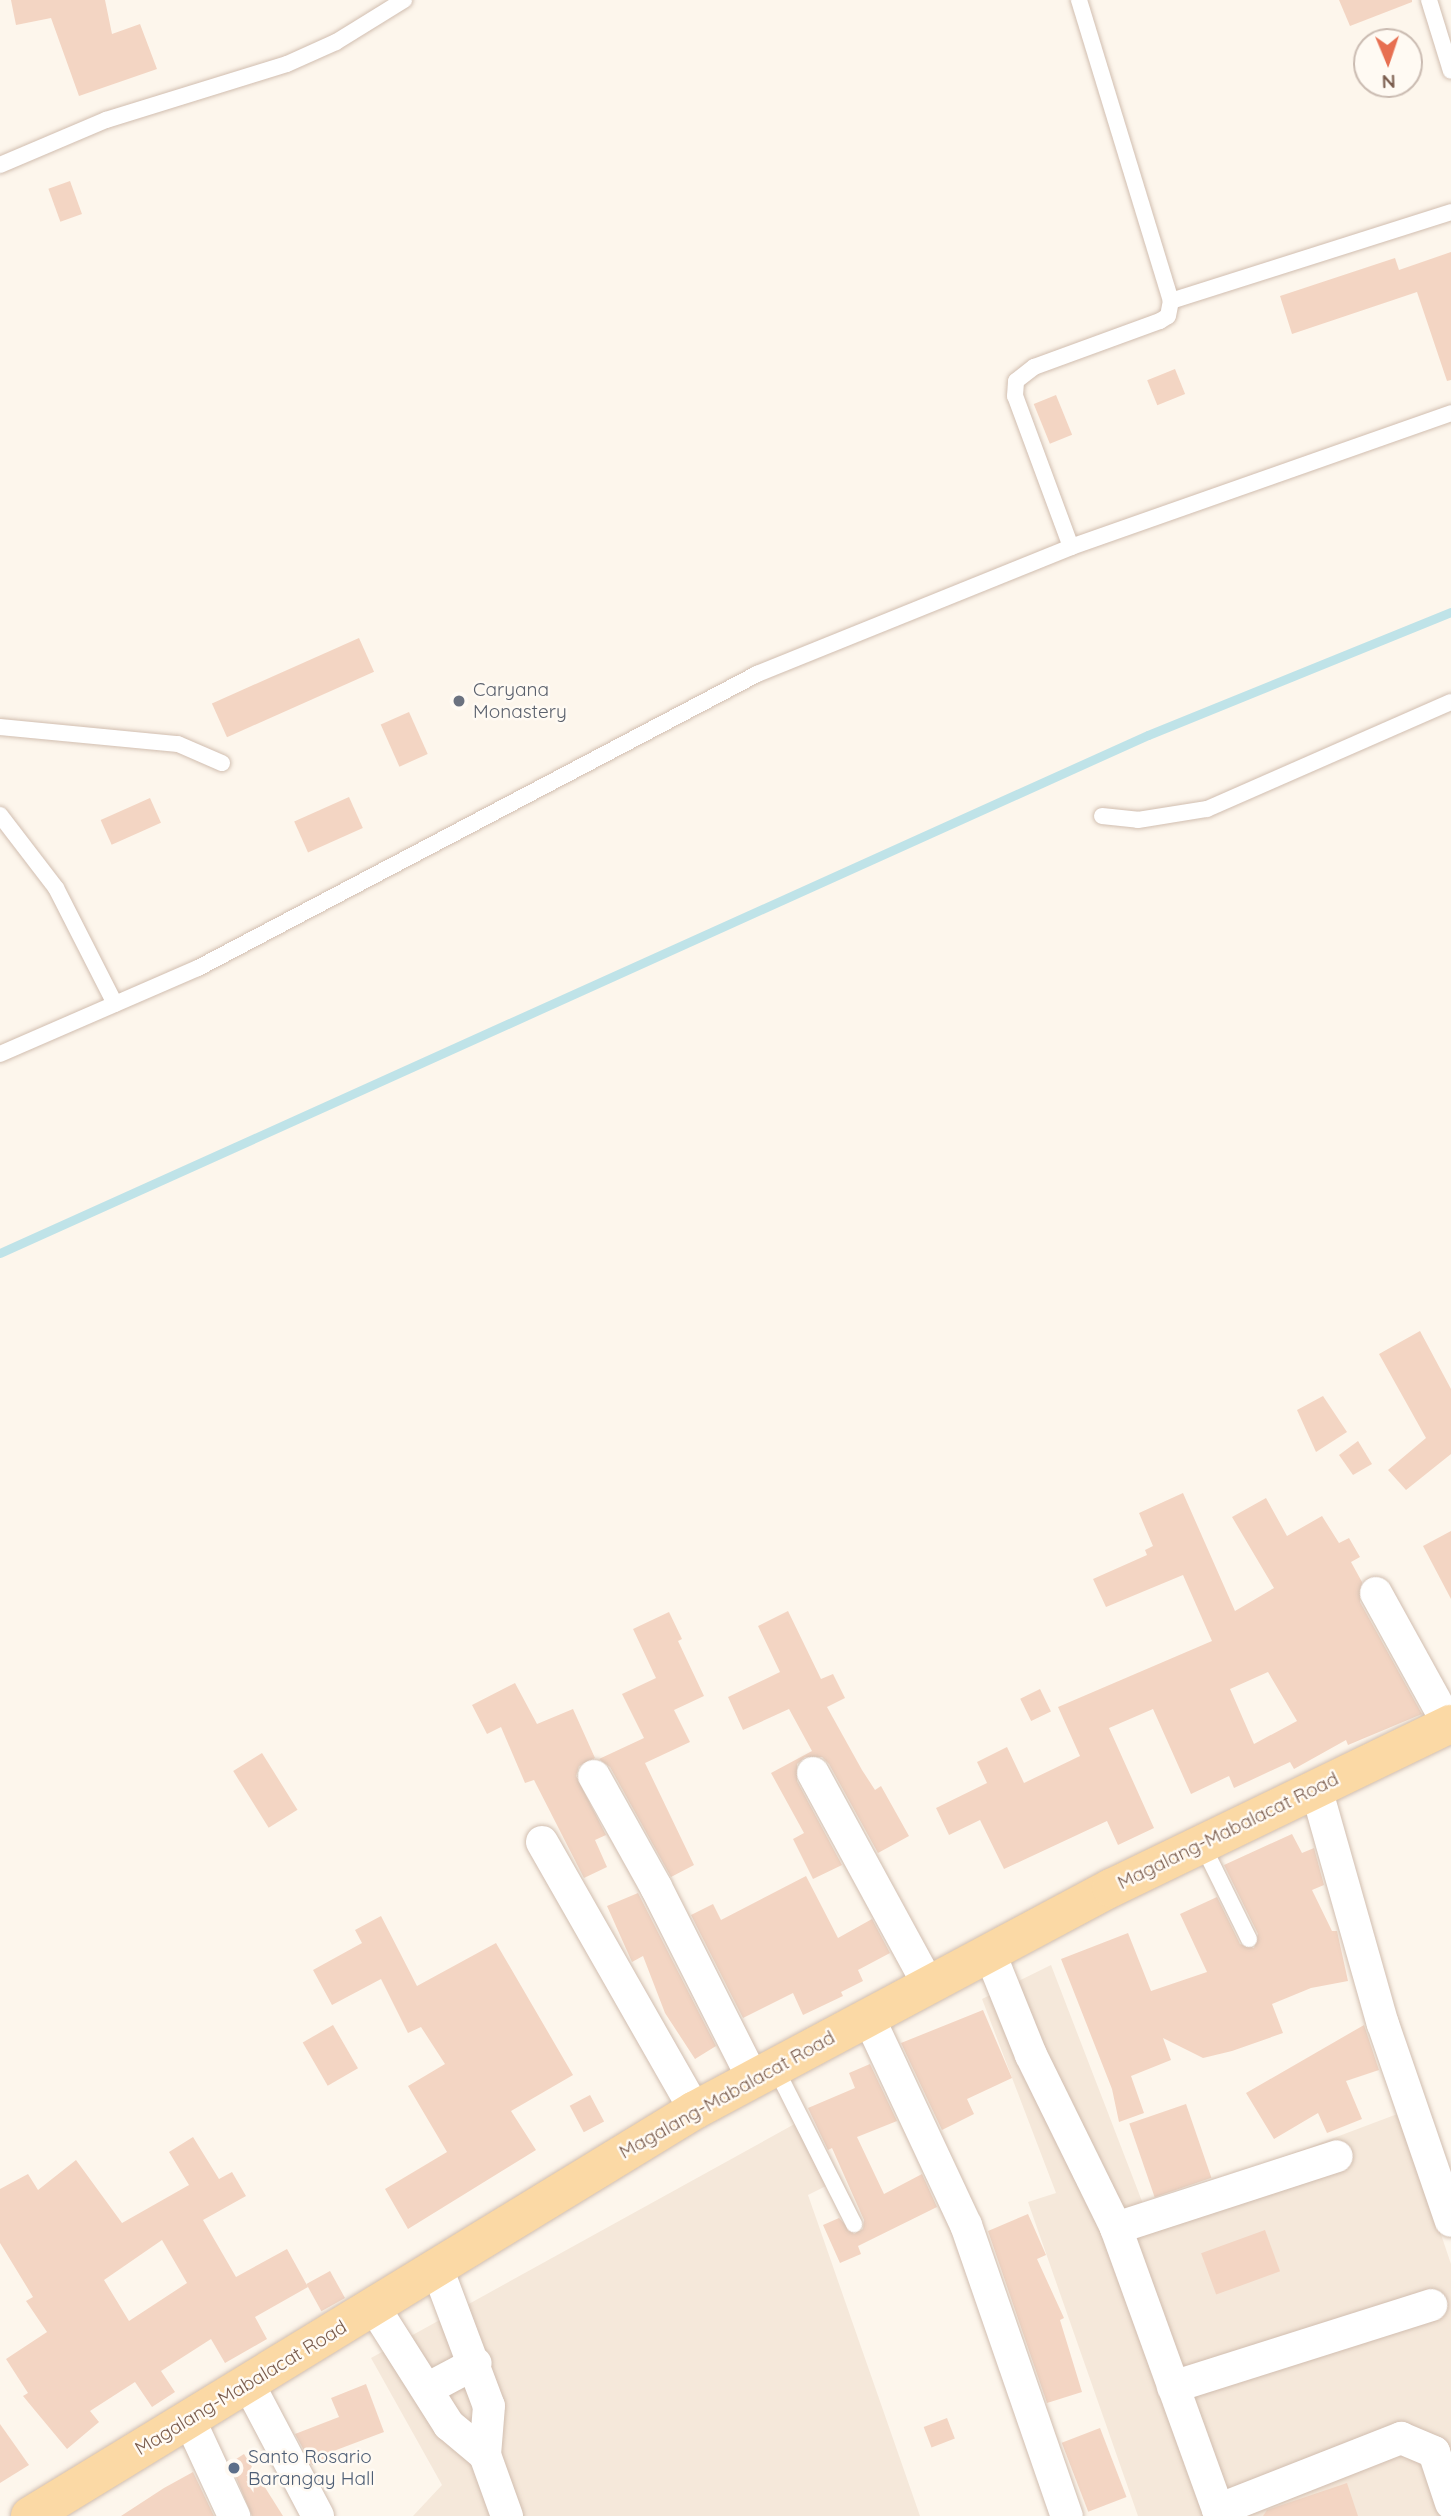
<!DOCTYPE html>
<style>
body{margin:0}
#map{position:relative;width:1451px;height:2516px;overflow:hidden;background:#fdf6ec;font-family:Quicksand,sans-serif}
div>[style]{position:absolute}
.residential>*{inset:0;background:#f5e8da}
.stream>*{height:9px;margin:-4.5px;padding:0 4.5px;transform-origin:4.5px;border-radius:4.5px;background:#bfe3e8}
.building>*{inset:0;background:#f3d5c3;transform-origin:0 0}
.roads{filter:drop-shadow(0 0 2px #d1beb0) drop-shadow(0 0 2px #d1beb0)}
.service>*{height:16px;margin:-8px;padding:0 8px;transform-origin:8px;border-radius:8px;background:#fff}
.minor>*{height:32px;margin:-16px;padding:0 16px;transform-origin:16px;border-radius:16px;background:#fff}
.primary>*{height:38px;margin:-19px;padding:0 19px;transform-origin:19px;border-radius:19px;background:#fbd9a5}
.dots>*{width:19px;height:19px;translate:-50% -50%;box-sizing:border-box;border:4px solid #fffaf3;border-radius:50%}
span{translate:-50% -50%;white-space:nowrap;text-align:center;line-height:1.15;-webkit-text-stroke:5px #fffaf3;paint-order:stroke}
.worship-label{font-size:19px;color:#5b616d}
.left{translate:0 -50%;text-align:left}
.street-label{font-size:19px;color:#7a5c4d}
.service-label{font-size:19px;color:#4e5e75}
.north{position:absolute;left:1353px;top:28px;width:70px;height:70px;box-sizing:border-box;background:#fffaf3;border:2px solid #cabbb1;border-radius:50%;rotate:178deg;font-size:19px;font-weight:700;line-height:28px;text-align:center;color:#7a5c4d}
.north::after{content:'';display:block;margin:auto;width:24px;height:32px;background:#e76f51;clip-path:polygon(50% 0,100% 100%,50% 72%,0 100%)}
</style>
<div id="map">
<div class="residential">
<i style="clip-path:polygon(1051px 1965px,1145px 2209px,1400px 2113px,1451px 2264px,1451px 2516px,1138px 2516px,1028px 2202px,1056px 2193px,982px 1999px)"></i>
<i style="clip-path:polygon(800px 2121px,830px 2184px,808px 2195px,920px 2516px,413px 2516px,442px 2485px,371px 2358px)"></i>
</div>
<div class="stream">
<i style="left:0;top:1253px;width:1259px;rotate:-24.29deg"></i>
<i style="left:1148px;top:735px;width:327px;rotate:-22.1deg"></i>
</div>
<div class="building">
<i style="clip-path:polygon(11px 0,105px 0,112px 34px,140px 24px,157px 69px,79px 96px,51px 18px,16px 25px)"></i>
<i style="clip-path:polygon(1339px 0,1412px 0,1412px 2px,1350px 26px)"></i>
<i style="left:70px;top:181px;width:35px;height:23px;rotate:70deg"></i>
<i style="clip-path:polygon(1451px 252px,1451px 380px,1447px 381px,1417px 292px,1292px 334px,1280px 296px,1395px 258px,1399px 270px)"></i>
<i style="left:1175px;top:369px;width:27px;height:30px;rotate:68deg"></i>
<i style="left:1056px;top:395px;width:43px;height:24px;rotate:68deg"></i>
<i style="left:359px;top:638px;width:37px;height:161px;rotate:66deg"></i>
<i style="left:409px;top:712px;width:46px;height:31px;rotate:66deg"></i>
<i style="left:349px;top:797px;width:34px;height:60px;rotate:66deg"></i>
<i style="left:150px;top:798px;width:27px;height:54px;rotate:66deg"></i>
<i style="clip-path:polygon(1420px 1331px,1451px 1389px,1451px 1454px,1406px 1490px,1388px 1470px,1426px 1438px,1379px 1354px)"></i>
<i style="clip-path:polygon(1323px 1396px,1347px 1432px,1316px 1452px,1297px 1410px)"></i>
<i style="clip-path:polygon(1358px 1441px,1372px 1464px,1353px 1475px,1339px 1455px)"></i>
<i style="clip-path:polygon(evenodd,1183px 1493px,1235px 1611px,1274px 1588px,1232px 1517px,1266px 1498px,1287px 1536px,1322px 1516px,1339px 1543px,1349px 1538px,1360px 1557px,1351px 1562px,1362px 1582px,1360px 1602px,1422px 1714px,1348px 1745px,1346px 1740px,1294px 1769px,1290px 1762px,1234px 1788px,1229px 1776px,1191px 1794px,1153px 1709px,1109px 1728px,1154px 1828px,1118px 1845px,1107px 1821px,1004px 1869px,980px 1820px,949px 1835px,936px 1808px,987px 1783px,977px 1762px,1007px 1747px,1024px 1783px,1080px 1756px,1058px 1707px,1212px 1641px,1183px 1575px,1106px 1607px,1093px 1579px,1147px 1555px,1145px 1550px,1153px 1546px,1139px 1513px,1183px 1493px,1268px 1672px,1297px 1721px,1254px 1744px,1230px 1689px,1268px 1672px)"></i>
<i style="clip-path:polygon(1451px 1531px,1451px 1599px,1423px 1546px)"></i>
<i style="clip-path:polygon(788px 1611px,821px 1679px,833px 1674px,845px 1698px,827px 1707px,862px 1770px,875px 1790px,881px 1786px,909px 1836px,878px 1853px,829px 1764px,822px 1757px,805px 1757px,797px 1764px,797px 1781px,842px 1865px,813px 1879px,793px 1839px,804px 1833px,771px 1773px,812px 1751px,789px 1709px,743px 1730px,728px 1697px,780px 1672px,758px 1626px)"></i>
<i style="clip-path:polygon(669px 1612px,682px 1639px,678px 1641px,704px 1696px,674px 1710px,690px 1742px,645px 1763px,694px 1865px,671px 1877px,610px 1767px,599px 1759px,644px 1738px,622px 1694px,656px 1678px,633px 1629px)"></i>
<i style="clip-path:polygon(515px 1683px,537px 1724px,573px 1709px,595px 1758px,579px 1766px,576px 1776px,606px 1835px,595px 1840px,607px 1867px,584px 1878px,534px 1780px,525px 1783px,501px 1727px,487px 1734px,472px 1705px)"></i>
<i style="left:1040px;top:1689px;width:25px;height:22px;rotate:64deg"></i>
<i style="left:262px;top:1753px;width:67px;height:34px;rotate:58deg"></i>
<i style="clip-path:polygon(1292px 1834px,1302px 1853px,1314px 1848px,1324px 1885px,1312px 1890px,1332px 1931px,1337px 1931px,1348px 1981px,1311px 1988px,1272px 2004px,1283px 2033px,1232px 2051px,1203px 2058px,1163px 2038px,1171px 2060px,1131px 2076px,1144px 2113px,1119px 2122px,1112px 2089px,1061px 1959px,1128px 1933px,1151px 1991px,1207px 1972px,1180px 1914px,1217px 1897px,1240px 1944px,1254px 1948px,1258px 1934px,1224px 1865px)"></i>
<i style="clip-path:polygon(806px 1876px,838px 1938px,872px 1919px,890px 1953px,858px 1970px,863px 1981px,841px 1992px,843px 1996px,803px 2015px,793px 1993px,743px 2018px,691px 1915px,713px 1904px,721px 1920px)"></i>
<i style="clip-path:polygon(638px 1893px,716px 2046px,695px 2059px,665px 2013px,643px 1956px,632px 1962px,607px 1906px)"></i>
<i style="clip-path:polygon(381px 1916px,417px 1986px,496px 1943px,573px 2075px,511px 2111px,536px 2150px,408px 2229px,385px 2189px,447px 2152px,408px 2086px,445px 2064px,421px 2027px,408px 2033px,381px 1979px,332px 2005px,313px 1970px,362px 1943px,355px 1930px)"></i>
<i style="clip-path:polygon(983px 2010px,1012px 2078px,967px 2099px,974px 2114px,942px 2130px,901px 2043px)"></i>
<i style="left:333px;top:2025px;width:50px;height:35px;rotate:60deg"></i>
<i style="clip-path:polygon(1364px 2025px,1379px 2070px,1346px 2081px,1362px 2119px,1327px 2133px,1318px 2113px,1274px 2139px,1246px 2093px)"></i>
<i style="clip-path:polygon(870px 2064px,897px 2121px,857px 2137px,884px 2194px,922px 2174px,937px 2207px,858px 2246px,861px 2254px,840px 2263px,823px 2225px,839px 2218px,854px 2234px,863px 2229px,864px 2220px,832px 2148px,828px 2150px,808px 2108px,855px 2088px,849px 2073px)"></i>
<i style="left:590px;top:2095px;width:30px;height:23px;rotate:62deg"></i>
<i style="left:1186px;top:2104px;width:78px;height:60px;rotate:71deg"></i>
<i style="clip-path:polygon(evenodd,193px 2137px,219px 2179px,232px 2172px,246px 2196px,203px 2220px,236px 2277px,287px 2249px,308px 2287px,255px 2317px,267px 2339px,225px 2363px,211px 2339px,161px 2371px,175px 2392px,152px 2407px,135px 2382px,90px 2411px,99px 2422px,67px 2449px,23px 2396px,28px 2393px,6px 2359px,47px 2332px,26px 2301px,33px 2297px,0 2243px,0 2189px,28px 2174px,38px 2190px,76px 2160px,122px 2223px,189px 2185px,169px 2152px,193px 2137px,162px 2240px,187px 2283px,129px 2321px,104px 2280px,162px 2240px)"></i>
<i style="clip-path:polygon(1028px 2214px,1046px 2255px,1037px 2259px,1064px 2318px,1060px 2320px,1082px 2392px,1047px 2403px,988px 2231px)"></i>
<i style="left:1265px;top:2230px;width:44px;height:68px;rotate:70deg"></i>
<i style="left:330px;top:2271px;width:31px;height:27px;rotate:61deg"></i>
<i style="clip-path:polygon(366px 2384px,384px 2432px,331px 2452px,333px 2457px,312px 2465px,295px 2434px,339px 2417px,331px 2398px)"></i>
<i style="left:947px;top:2418px;width:22px;height:25px;rotate:69deg"></i>
<i style="clip-path:polygon(0 2424px,29px 2465px,0 2483px)"></i>
<i style="left:1100px;top:2428px;width:74px;height:41px;rotate:69deg"></i>
<i style="clip-path:polygon(244px 2454px,283px 2516px,252px 2516px,230px 2463px)"></i>
<i style="clip-path:polygon(193px 2472px,214px 2516px,121px 2516px,164px 2488px)"></i>
<i style="clip-path:polygon(1347px 2483px,1358px 2516px,1263px 2516px,1267px 2510px)"></i>
</div>
<div class="roads">
<div class="service">
<i style="left:1429px;top:0;width:74px;rotate:72.8deg"></i>
<i style="left:0;top:165px;width:115px;rotate:-23deg"></i>
<i style="left:106px;top:120px;width:189px;rotate:-17.2deg"></i>
<i style="left:287px;top:64px;width:54px;rotate:-24.2deg"></i>
<i style="left:336px;top:42px;width:80px;rotate:-31.7deg"></i>
<i style="left:1171px;top:301px;width:294px;rotate:-17.6deg"></i>
<i style="left:1071px;top:547px;width:161px;rotate:-110.3deg"></i>
<i style="left:1015px;top:396px;width:15px;rotate:-86deg"></i>
<i style="left:1016px;top:381px;width:23px;rotate:-38deg"></i>
<i style="left:1034px;top:367px;width:134px;rotate:-20.1deg"></i>
<i style="left:1160px;top:321px;width:9px;rotate:-32deg"></i>
<i style="left:1168px;top:316px;width:15px;rotate:-79deg"></i>
<i style="left:1171px;top:301px;width:315px;rotate:-107deg"></i>
<i style="left:0;top:727px;width:179px;rotate:5.5deg"></i>
<i style="left:178px;top:744px;width:48px;rotate:23.4deg"></i>
<i style="left:0;top:815px;width:92px;rotate:52.5deg"></i>
<i style="left:56px;top:888px;width:130px;rotate:63deg"></i>
<i style="left:1102px;top:816px;width:36px;rotate:6deg"></i>
<i style="left:1138px;top:820px;width:70px;rotate:-9.1deg"></i>
<i style="left:1207px;top:809px;width:266px;rotate:-23.7deg"></i>
<i style="left:0;top:1054px;width:216px;rotate:-23.5deg"></i>
<i style="left:198px;top:968px;width:632px;rotate:-27.74deg"></i>
<i style="left:757px;top:674px;width:339px;rotate:-22deg"></i>
<i style="left:1071px;top:547px;width:403px;rotate:-19.4deg"></i>
<i style="left:1202px;top:1844px;width:106px;rotate:63.7deg"></i>
<i style="left:775px;top:2067px;width:176px;rotate:63.3deg"></i>
</div>
<div class="minor">
<i style="left:1376px;top:1593px;width:151px;rotate:61.1deg"></i>
<i style="left:813px;top:1773px;width:238px;rotate:61.4deg"></i>
<i style="left:594px;top:1776px;width:127px;rotate:60.8deg"></i>
<i style="left:656px;top:1887px;width:215px;rotate:63.2deg"></i>
<i style="left:1316px;top:1788px;width:245px;rotate:74.2deg"></i>
<i style="left:1383px;top:2024px;width:208px;rotate:71deg"></i>
<i style="left:542px;top:1842px;width:309px;rotate:60.3deg"></i>
<i style="left:989px;top:1951px;width:112px;rotate:68deg"></i>
<i style="left:1031px;top:2055px;width:193px;rotate:63.8deg"></i>
<i style="left:1116px;top:2228px;width:306px;rotate:70.1deg"></i>
<i style="left:868px;top:2016px;width:231px;rotate:64.9deg"></i>
<i style="left:966px;top:2225px;width:308px;rotate:70.9deg"></i>
<i style="left:1116px;top:2228px;width:232px;rotate:-18deg"></i>
<i style="left:437px;top:2268px;width:147px;rotate:69.4deg"></i>
<i style="left:489px;top:2406px;width:49px;rotate:94.7deg"></i>
<i style="left:485px;top:2455px;width:65px;rotate:70.2deg"></i>
<i style="left:374px;top:2307px;width:140px;rotate:57.6deg"></i>
<i style="left:449px;top:2425px;width:47px;rotate:39.8deg"></i>
<i style="left:249px;top:2385px;width:148px;rotate:62.2deg"></i>
<i style="left:1173px;top:2387px;width:271px;rotate:-17.6deg"></i>
<i style="left:427px;top:2389px;width:55px;rotate:-28deg"></i>
<i style="left:190px;top:2421px;width:105px;rotate:65.1deg"></i>
<i style="left:1218px;top:2510px;width:197px;rotate:-21.5deg"></i>
<i style="left:1401px;top:2438px;width:36px;rotate:23deg"></i>
<i style="left:1434px;top:2452px;width:54px;rotate:71.6deg"></i>
</div>
<div class="primary">
<i style="left:30px;top:2516px;width:779px;rotate:-31.41deg"></i>
<i style="left:695px;top:2110px;width:472px;rotate:-28.1deg"></i>
<i style="left:1111px;top:1888px;width:377px;rotate:-25.8deg"></i>
</div>
</div>
<div class="dots">
<i style="left:459px;top:701px;background:#6b7280"></i>
<i style="left:234px;top:2468px;background:#5c6f8a"></i>
</div>
<div class="worship-label">
<span class="left" style="left:473px;top:701px">Caryana<br>Monastery</span>
</div>
<div class="street-label">
<span style="left:1228px;top:1831px;rotate:-26deg">Magalang-Mabalacat Road</span>
<span style="left:727px;top:2095px;rotate:-29deg">Magalang-Mabalacat Road</span>
<span style="left:241px;top:2388px;rotate:-31deg">Magalang-Mabalacat Road</span>
</div>
<div class="service-label">
<span class="left" style="left:248px;top:2468px">Santo Rosario<br>Barangay Hall</span>
</div>
<div class="north">N</div>
</div>
